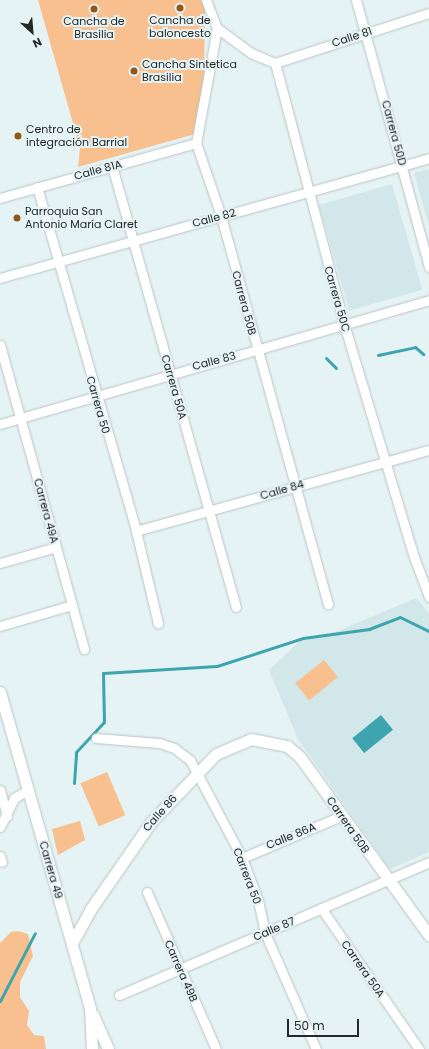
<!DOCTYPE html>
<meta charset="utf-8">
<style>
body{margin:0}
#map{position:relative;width:429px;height:1049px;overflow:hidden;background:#e6f3f4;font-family:Poppins,sans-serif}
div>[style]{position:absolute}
.built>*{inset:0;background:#d1e7e9;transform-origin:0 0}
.green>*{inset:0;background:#f7c08e;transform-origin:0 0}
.water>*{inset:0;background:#3ea4ae;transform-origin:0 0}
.stream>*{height:3px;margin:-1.5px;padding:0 1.5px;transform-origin:1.5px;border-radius:1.5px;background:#3ea4ae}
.roads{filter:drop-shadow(0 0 1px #b7c4c5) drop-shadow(0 0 1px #b7c4c5)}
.minor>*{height:9px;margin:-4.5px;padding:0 4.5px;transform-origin:4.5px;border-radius:4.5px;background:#fff}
.tertiary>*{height:11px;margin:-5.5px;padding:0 5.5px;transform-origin:5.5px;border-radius:5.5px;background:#fff}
.dots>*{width:11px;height:11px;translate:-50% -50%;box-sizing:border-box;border:2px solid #e6f3f4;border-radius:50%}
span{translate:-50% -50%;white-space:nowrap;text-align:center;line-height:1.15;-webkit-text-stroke:4px #e6f3f4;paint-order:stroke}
.poi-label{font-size:11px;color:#232828}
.left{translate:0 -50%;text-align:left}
.street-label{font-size:11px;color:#232828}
.north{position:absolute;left:12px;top:12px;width:40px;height:40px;-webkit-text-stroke:3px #e6f3f4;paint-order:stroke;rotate:154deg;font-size:11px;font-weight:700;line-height:16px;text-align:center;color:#232828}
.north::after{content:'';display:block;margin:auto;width:14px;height:18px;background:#232828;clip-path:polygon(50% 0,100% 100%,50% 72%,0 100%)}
.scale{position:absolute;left:287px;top:1019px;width:72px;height:18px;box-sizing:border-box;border:2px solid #232828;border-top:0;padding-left:5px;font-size:12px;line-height:14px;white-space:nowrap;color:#232828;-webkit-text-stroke:3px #e6f3f4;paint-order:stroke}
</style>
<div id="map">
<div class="built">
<i style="clip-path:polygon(429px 169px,429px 227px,414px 173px)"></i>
<i style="left:392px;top:184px;width:110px;height:76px;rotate:74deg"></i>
<i style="clip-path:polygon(416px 598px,429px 613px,429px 852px,390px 869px,298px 739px,269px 670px,303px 638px,338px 631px)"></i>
</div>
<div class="green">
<i style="clip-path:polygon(38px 0,201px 0,205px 7px,204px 80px,195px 134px,78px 167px,80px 148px)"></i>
<i style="left:324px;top:660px;width:22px;height:37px;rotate:51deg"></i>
<i style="left:107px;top:772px;width:47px;height:29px;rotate:67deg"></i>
<i style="clip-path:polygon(80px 821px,85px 840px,58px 855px,52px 829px)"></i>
<i style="clip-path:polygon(18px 931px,28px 934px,33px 956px,20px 982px,20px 997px,29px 1011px,27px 1025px,34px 1035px,44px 1036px,46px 1049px,0 1049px,0 943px,11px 932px)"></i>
</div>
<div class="water">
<i style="left:381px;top:715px;width:19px;height:37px;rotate:51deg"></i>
</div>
<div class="stream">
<i style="left:378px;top:355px;width:38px;rotate:-12deg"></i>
<i style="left:415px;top:347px;width:11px;rotate:41deg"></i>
<i style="left:326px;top:358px;width:14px;rotate:45deg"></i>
<i style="left:74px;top:783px;width:31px;rotate:-86deg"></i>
<i style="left:76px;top:752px;width:41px;rotate:-47deg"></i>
<i style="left:104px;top:722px;width:49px;rotate:-91.2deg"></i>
<i style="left:103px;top:673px;width:114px;rotate:-3.5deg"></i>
<i style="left:217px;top:666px;width:90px;rotate:-18deg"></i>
<i style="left:303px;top:638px;width:67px;rotate:-7.8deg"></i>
<i style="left:369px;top:629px;width:33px;rotate:-21deg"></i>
<i style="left:400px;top:617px;width:32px;rotate:26deg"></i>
<i style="left:0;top:1001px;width:76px;rotate:-62.8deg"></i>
</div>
<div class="roads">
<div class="minor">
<i style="left:206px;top:0;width:30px;rotate:69deg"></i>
<i style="left:217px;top:28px;width:117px;rotate:100.3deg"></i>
<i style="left:196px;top:143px;width:77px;rotate:71.1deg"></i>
<i style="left:221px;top:216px;width:403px;rotate:74.6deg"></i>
<i style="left:356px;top:0;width:277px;rotate:74.7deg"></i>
<i style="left:217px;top:28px;width:42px;rotate:36.3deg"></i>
<i style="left:251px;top:53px;width:26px;rotate:23deg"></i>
<i style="left:275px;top:63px;width:270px;rotate:75.2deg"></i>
<i style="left:344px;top:324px;width:243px;rotate:73.3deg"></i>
<i style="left:414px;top:557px;width:43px;rotate:69.4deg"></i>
<i style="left:275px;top:63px;width:162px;rotate:-18deg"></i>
<i style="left:112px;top:166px;width:458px;rotate:74.3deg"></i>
<i style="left:37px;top:187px;width:358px;rotate:73.9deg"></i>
<i style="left:136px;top:531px;width:95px;rotate:76.6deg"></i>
<i style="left:0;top:198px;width:204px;rotate:-15.7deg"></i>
<i style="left:0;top:278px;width:445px;rotate:-15.6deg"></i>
<i style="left:0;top:345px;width:270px;rotate:74.5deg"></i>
<i style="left:72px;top:605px;width:75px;rotate:163.7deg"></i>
<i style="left:0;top:424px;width:447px;rotate:-16.1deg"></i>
<i style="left:136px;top:531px;width:304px;rotate:-15.5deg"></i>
<i style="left:0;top:563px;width:58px;rotate:-15.9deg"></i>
<i style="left:72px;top:605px;width:46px;rotate:74.7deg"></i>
<i style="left:96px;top:738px;width:63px;rotate:4.5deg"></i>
<i style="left:159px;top:743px;width:16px;rotate:18deg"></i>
<i style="left:174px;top:748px;width:20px;rotate:37deg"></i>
<i style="left:190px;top:760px;width:111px;rotate:62deg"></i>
<i style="left:242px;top:858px;width:45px;rotate:69.1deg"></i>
<i style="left:258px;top:900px;width:34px;rotate:78deg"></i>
<i style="left:265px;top:933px;width:127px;rotate:66.3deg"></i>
<i style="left:0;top:790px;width:27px;rotate:75deg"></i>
<i style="left:0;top:827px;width:32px;rotate:-64deg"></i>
<i style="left:14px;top:798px;width:16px;rotate:-30deg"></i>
<i style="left:0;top:856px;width:6px;rotate:72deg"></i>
<i style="left:242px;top:858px;width:108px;rotate:-23deg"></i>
<i style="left:147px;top:892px;width:171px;rotate:66.3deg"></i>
<i style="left:321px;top:908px;width:172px;rotate:55.2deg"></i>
<i style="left:119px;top:995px;width:337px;rotate:-23.2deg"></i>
</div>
<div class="tertiary">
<i style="left:0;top:692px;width:329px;rotate:74.1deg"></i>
<i style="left:90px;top:1008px;width:41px;rotate:87.2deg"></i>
<i style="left:72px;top:943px;width:38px;rotate:-61deg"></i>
<i style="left:90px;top:910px;width:107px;rotate:-55.3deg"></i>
<i style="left:151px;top:822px;width:94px;rotate:-46.3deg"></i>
<i style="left:216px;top:754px;width:38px;rotate:-23deg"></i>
<i style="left:251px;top:739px;width:37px;rotate:11deg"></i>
<i style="left:287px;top:746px;width:17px;rotate:40deg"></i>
<i style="left:300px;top:757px;width:220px;rotate:54.1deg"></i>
<i style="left:93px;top:1015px;width:37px;rotate:66deg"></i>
</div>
</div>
<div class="dots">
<i style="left:180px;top:8px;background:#925815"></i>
<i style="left:94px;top:9px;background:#925815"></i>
<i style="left:134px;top:71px;background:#925815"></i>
<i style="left:18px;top:136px;background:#925815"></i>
<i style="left:17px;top:218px;background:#925815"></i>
</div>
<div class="poi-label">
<span style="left:180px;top:27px">Cancha de<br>baloncesto</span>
<span style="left:94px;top:28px">Cancha de<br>Brasilia</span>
<span class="left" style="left:142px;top:71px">Cancha Sintetica<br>Brasilia</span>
<span class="left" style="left:26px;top:136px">Centro de<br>integración Barrial</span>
<span class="left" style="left:25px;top:218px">Parroquia San<br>Antonio María Claret</span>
</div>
<div class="street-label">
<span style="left:352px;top:37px;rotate:-18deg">Calle 81</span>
<span style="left:394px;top:133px;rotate:75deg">Carrera 50D</span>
<span style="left:98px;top:170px;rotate:-15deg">Calle 81A</span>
<span style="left:214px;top:218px;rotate:-15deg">Calle 82</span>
<span style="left:337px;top:299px;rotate:74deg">Carrera 50C</span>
<span style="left:244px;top:303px;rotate:75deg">Carrera 50B</span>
<span style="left:214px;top:361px;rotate:-15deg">Calle 83</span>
<span style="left:174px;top:387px;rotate:74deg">Carrera 50A</span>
<span style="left:98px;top:405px;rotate:74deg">Carrera 50</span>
<span style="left:282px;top:490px;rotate:-16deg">Calle 84</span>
<span style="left:46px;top:511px;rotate:75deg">Carrera 49A</span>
<span style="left:160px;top:813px;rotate:-48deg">Calle 86</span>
<span style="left:348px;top:825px;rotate:55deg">Carrera 50B</span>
<span style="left:291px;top:836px;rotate:-22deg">Calle 86A</span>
<span style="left:51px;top:870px;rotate:74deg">Carrera 49</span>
<span style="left:247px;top:876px;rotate:69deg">Carrera 50</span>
<span style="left:274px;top:929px;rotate:-23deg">Calle 87</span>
<span style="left:363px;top:969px;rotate:55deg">Carrera 50A</span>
<span style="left:181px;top:971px;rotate:66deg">Carrera 49B</span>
</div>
<div class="north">N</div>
<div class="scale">50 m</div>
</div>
